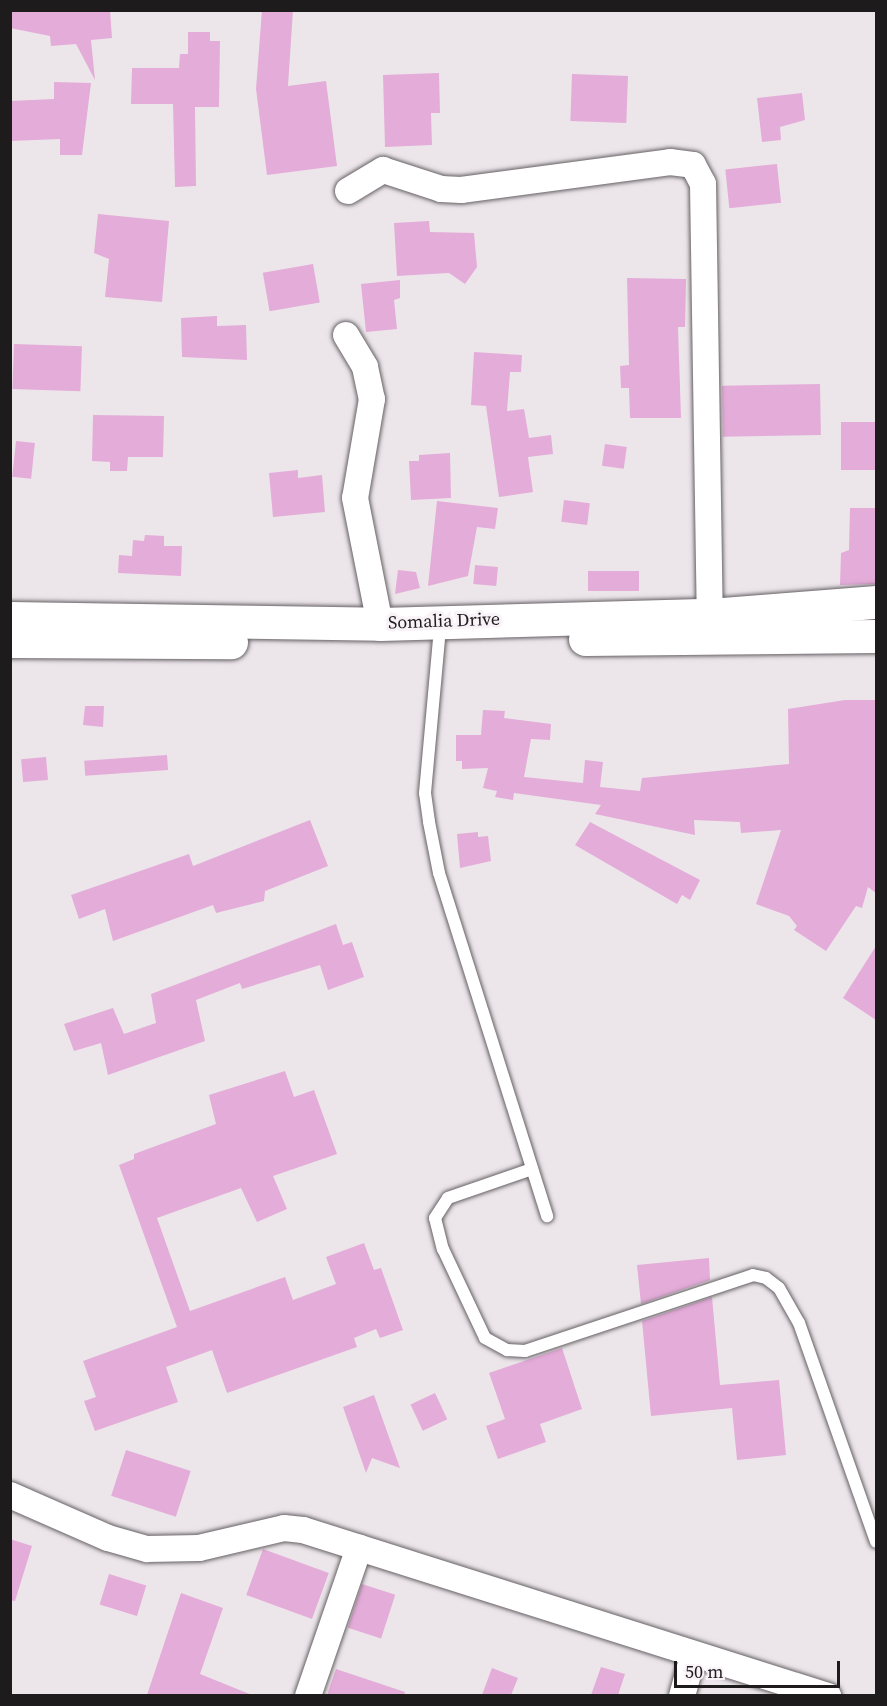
<!DOCTYPE html>
<style>
body{margin:0}
#map{position:relative;width:887px;height:1706px;overflow:hidden;background:#ece6ea;font-family:"Source Serif 4",serif}
div>[style]{position:absolute}
.building>*{inset:0;background:#e4acd9;transform-origin:0 0}
.roads{filter:drop-shadow(0 0 2px #666165) drop-shadow(0 0 2px #666165)}
.service>*{height:12px;margin:-6px;padding:0 6px;transform-origin:6px;border-radius:6px;background:#fff}
.minor>*{height:26px;margin:-13px;padding:0 13px;transform-origin:13px;border-radius:13px;background:#fff}
.primary>*{height:33px;margin:-16.5px;padding:0 16.5px;transform-origin:16.5px;border-radius:16.5px;background:#fff}
span{translate:-50% -50%;white-space:nowrap;text-align:center;line-height:1.15;-webkit-text-stroke:6px #f9f3f8;paint-order:stroke}
.street-label{font-size:18px;color:#1e1b1d}
.frame{position:absolute;inset:0;border:12px solid #1e1b1d;pointer-events:none}
.scale{position:absolute;left:674px;top:1661px;width:166px;height:27px;box-sizing:border-box;border:3px solid #1e1b1d;border-top:0;padding-left:8px;font-size:18px;line-height:21px;white-space:nowrap;color:#1e1b1d;-webkit-text-stroke:4px #f9f3f8;paint-order:stroke}
</style>
<div id="map">
<div class="building">
<i style="clip-path:polygon(10px 10px,110px 10px,112px 38px,91px 40px,95px 80px,76px 44px,51px 46px,50px 36px,10px 28px)"></i>
<i style="clip-path:polygon(262px 10px,293px 10px,288px 86px,326px 81px,337px 166px,267px 175px,256px 89px)"></i>
<i style="clip-path:polygon(188px 32px,210px 32px,210px 41px,220px 41px,219px 107px,195px 107px,196px 186px,175px 187px,173px 104px,131px 104px,132px 68px,179px 68px,180px 54px,188px 54px)"></i>
<i style="clip-path:polygon(439px 73px,440px 113px,431px 113px,432px 145px,385px 147px,383px 75px)"></i>
<i style="left:572px;top:74px;width:56px;height:47px;rotate:2deg"></i>
<i style="clip-path:polygon(54px 82px,91px 83px,82px 155px,60px 155px,60px 139px,10px 141px,10px 101px,54px 99px)"></i>
<i style="clip-path:polygon(802px 93px,805px 120px,780px 127px,781px 140px,762px 142px,757px 98px)"></i>
<i style="left:777px;top:164px;width:39px;height:52px;rotate:84deg"></i>
<i style="clip-path:polygon(98px 214px,169px 221px,162px 302px,105px 297px,109px 259px,94px 253px)"></i>
<i style="clip-path:polygon(429px 221px,430px 232px,474px 233px,477px 267px,465px 284px,449px 273px,397px 276px,394px 223px)"></i>
<i style="left:313px;top:264px;width:39px;height:51px;rotate:80deg"></i>
<i style="clip-path:polygon(627px 278px,686px 279px,685px 327px,678px 327px,681px 418px,630px 418px,629px 388px,621px 388px,620px 366px,629px 365px)"></i>
<i style="clip-path:polygon(400px 280px,400px 298px,394px 300px,397px 329px,366px 332px,361px 284px)"></i>
<i style="clip-path:polygon(217px 316px,217px 326px,246px 325px,247px 360px,182px 357px,181px 318px)"></i>
<i style="left:14px;top:344px;width:68px;height:45px;rotate:2deg"></i>
<i style="clip-path:polygon(474px 352px,522px 355px,521px 372px,510px 372px,507px 411px,524px 409px,529px 438px,551px 435px,553px 454px,528px 457px,533px 492px,499px 497px,486px 406px,471px 405px)"></i>
<i style="left:820px;top:384px;width:51px;height:98px;rotate:89deg"></i>
<i style="clip-path:polygon(93px 415px,164px 416px,163px 457px,128px 457px,127px 471px,110px 471px,110px 462px,92px 461px)"></i>
<i style="left:876px;top:422px;width:48px;height:35px;rotate:90deg"></i>
<i style="left:16px;top:441px;width:19px;height:36px;rotate:6deg"></i>
<i style="left:605px;top:444px;width:22px;height:22px;rotate:8deg"></i>
<i style="clip-path:polygon(450px 453px,451px 498px,411px 500px,409px 461px,419px 461px,419px 455px)"></i>
<i style="clip-path:polygon(298px 470px,298px 478px,322px 475px,325px 512px,273px 517px,269px 473px)"></i>
<i style="left:564px;top:500px;width:26px;height:22px;rotate:7deg"></i>
<i style="clip-path:polygon(437px 501px,498px 508px,495px 529px,477px 527px,468px 576px,428px 586px)"></i>
<i style="clip-path:polygon(850px 508px,876px 508px,876px 584px,840px 585px,841px 553px,849px 550px)"></i>
<i style="clip-path:polygon(145px 535px,164px 536px,164px 546px,182px 546px,181px 576px,118px 573px,119px 555px,132px 556px,133px 540px,144px 541px)"></i>
<i style="left:475px;top:565px;width:23px;height:19px;rotate:5deg"></i>
<i style="clip-path:polygon(398px 570px,416px 572px,420px 588px,395px 594px)"></i>
<i style="left:588px;top:571px;width:51px;height:20px"></i>
<i style="clip-path:polygon(845px 700px,876px 700px,876px 893px,868px 887px,862px 908px,856px 906px,826px 951px,794px 930px,797px 926px,789px 916px,756px 904px,781px 830px,741px 833px,740px 822px,694px 820px,695px 835px,595px 814px,601px 805px,514px 793px,513px 800px,495px 797px,497px 791px,483px 788px,488px 768px,462px 769px,462px 761px,456px 761px,456px 735px,481px 735px,483px 710px,505px 711px,504px 718px,551px 724px,550px 740px,531px 739px,524px 777px,583px 783px,585px 760px,603px 762px,600px 787px,640px 791px,642px 778px,789px 764px,788px 709px)"></i>
<i style="clip-path:polygon(85px 706px,104px 706px,103px 727px,83px 725px)"></i>
<i style="left:167px;top:755px;width:15px;height:83px;rotate:86deg"></i>
<i style="left:46px;top:757px;width:23px;height:25px;rotate:85deg"></i>
<i style="clip-path:polygon(310px 820px,328px 866px,265px 891px,264px 901px,216px 913px,213px 905px,113px 941px,105px 909px,79px 919px,71px 895px,189px 854px,193px 866px)"></i>
<i style="clip-path:polygon(590px 822px,700px 880px,690px 900px,682px 895px,677px 904px,575px 845px)"></i>
<i style="clip-path:polygon(478px 832px,478px 837px,488px 836px,491px 861px,460px 868px,457px 834px)"></i>
<i style="clip-path:polygon(336px 924px,343px 945px,352px 942px,364px 977px,328px 990px,320px 965px,242px 989px,240px 983px,196px 1000px,205px 1041px,108px 1075px,101px 1043px,74px 1051px,64px 1024px,113px 1008px,124px 1034px,156px 1023px,151px 994px)"></i>
<i style="clip-path:polygon(876px 946px,876px 1020px,843px 998px)"></i>
<i style="clip-path:polygon(285px 1071px,294px 1097px,314px 1090px,337px 1154px,273px 1176px,287px 1209px,257px 1222px,241px 1188px,157px 1218px,190px 1311px,285px 1277px,293px 1300px,336px 1284px,326px 1257px,364px 1243px,374px 1270px,381px 1268px,403px 1330px,380px 1338px,376px 1329px,354px 1338px,357px 1347px,227px 1393px,212px 1350px,166px 1367px,178px 1402px,95px 1431px,84px 1401px,96px 1397px,83px 1361px,177px 1327px,119px 1165px,134px 1159px,134px 1154px,216px 1124px,209px 1095px)"></i>
<i style="clip-path:polygon(709px 1258px,710px 1280px,641px 1304px,637px 1265px)"></i>
<i style="clip-path:polygon(712px 1297px,720px 1385px,779px 1380px,786px 1455px,737px 1460px,732px 1408px,651px 1416px,642px 1321px)"></i>
<i style="clip-path:polygon(562px 1348px,582px 1409px,540px 1424px,546px 1442px,498px 1459px,486px 1426px,505px 1419px,489px 1373px)"></i>
<i style="left:435px;top:1393px;width:29px;height:27px;rotate:65deg"></i>
<i style="clip-path:polygon(374px 1395px,400px 1468px,372px 1458px,366px 1473px,343px 1407px)"></i>
<i style="left:126px;top:1450px;width:68px;height:48px;rotate:18deg"></i>
<i style="clip-path:polygon(10px 1539px,32px 1546px,15px 1601px,10px 1600px)"></i>
<i style="left:263px;top:1549px;width:70px;height:49px;rotate:20deg"></i>
<i style="left:109px;top:1574px;width:39px;height:32px;rotate:17deg"></i>
<i style="left:362px;top:1584px;width:35px;height:46px;rotate:18deg"></i>
<i style="clip-path:polygon(181px 1593px,223px 1608px,200px 1674px,252px 1695px,147px 1695px)"></i>
<i style="clip-path:polygon(601px 1667px,625px 1674px,618px 1695px,591px 1695px)"></i>
<i style="clip-path:polygon(492px 1668px,518px 1678px,511px 1695px,482px 1695px)"></i>
<i style="clip-path:polygon(336px 1669px,405px 1692px,404px 1695px,327px 1695px)"></i>
</div>
<div class="roads">
<div class="service">
<i style="left:439px;top:639px;width:155px;rotate:95.2deg"></i>
<i style="left:425px;top:793px;width:29px;rotate:82deg"></i>
<i style="left:429px;top:822px;width:52px;rotate:78.9deg"></i>
<i style="left:439px;top:873px;width:360px;rotate:72.5deg"></i>
<i style="left:532px;top:1169px;width:89px;rotate:161deg"></i>
<i style="left:448px;top:1198px;width:24px;rotate:123deg"></i>
<i style="left:435px;top:1218px;width:32px;rotate:76deg"></i>
<i style="left:443px;top:1249px;width:98px;rotate:64.7deg"></i>
<i style="left:485px;top:1338px;width:25px;rotate:29deg"></i>
<i style="left:507px;top:1350px;width:18px;rotate:3deg"></i>
<i style="left:525px;top:1351px;width:240px;rotate:-18.4deg"></i>
<i style="left:753px;top:1275px;width:13px;rotate:13deg"></i>
<i style="left:766px;top:1278px;width:16px;rotate:38deg"></i>
<i style="left:779px;top:1288px;width:40px;rotate:60.3deg"></i>
<i style="left:799px;top:1323px;width:232px;rotate:70.6deg"></i>
</div>
<div class="minor">
<i style="left:348px;top:191px;width:41px;rotate:-31deg"></i>
<i style="left:383px;top:170px;width:61px;rotate:18.1deg"></i>
<i style="left:441px;top:189px;width:20px;rotate:3deg"></i>
<i style="left:461px;top:190px;width:211px;rotate:-7.6deg"></i>
<i style="left:670px;top:162px;width:23px;rotate:7deg"></i>
<i style="left:693px;top:165px;width:21px;rotate:62deg"></i>
<i style="left:703px;top:184px;width:431px;rotate:89.1deg"></i>
<i style="left:346px;top:335px;width:37px;rotate:59deg"></i>
<i style="left:365px;top:367px;width:33px;rotate:78deg"></i>
<i style="left:372px;top:399px;width:100px;rotate:99.7deg"></i>
<i style="left:355px;top:498px;width:128px;rotate:78.8deg"></i>
<i style="left:10px;top:1495px;width:107px;rotate:23.7deg"></i>
<i style="left:108px;top:1538px;width:41px;rotate:15.8deg"></i>
<i style="left:147px;top:1549px;width:52px;rotate:-1.1deg"></i>
<i style="left:199px;top:1548px;width:87px;rotate:-13.2deg"></i>
<i style="left:284px;top:1528px;width:19px;rotate:6deg"></i>
<i style="left:303px;top:1530px;width:551px;rotate:17.55deg"></i>
<i style="left:308px;top:1696px;width:157px;rotate:-71deg"></i>
<i style="left:682px;top:1696px;width:41px;rotate:-74.6deg"></i>
</div>
<div class="primary">
<i style="left:10px;top:618px;width:370px;rotate:0.9deg"></i>
<i style="left:380px;top:624px;width:330px;rotate:-1.6deg"></i>
<i style="left:710px;top:615px;width:167px;rotate:-4.5deg"></i>
<i style="left:585px;top:639px;width:291px;rotate:-0.6deg"></i>
<i style="left:10px;top:641px;width:221px;rotate:0.3deg"></i>
</div>
</div>
<div class="street-label">
<span style="left:444px;top:621px;rotate:-2deg">Somalia Drive</span>
</div>
<div class="frame"></div>
<div class="scale">50 m</div>
</div>
